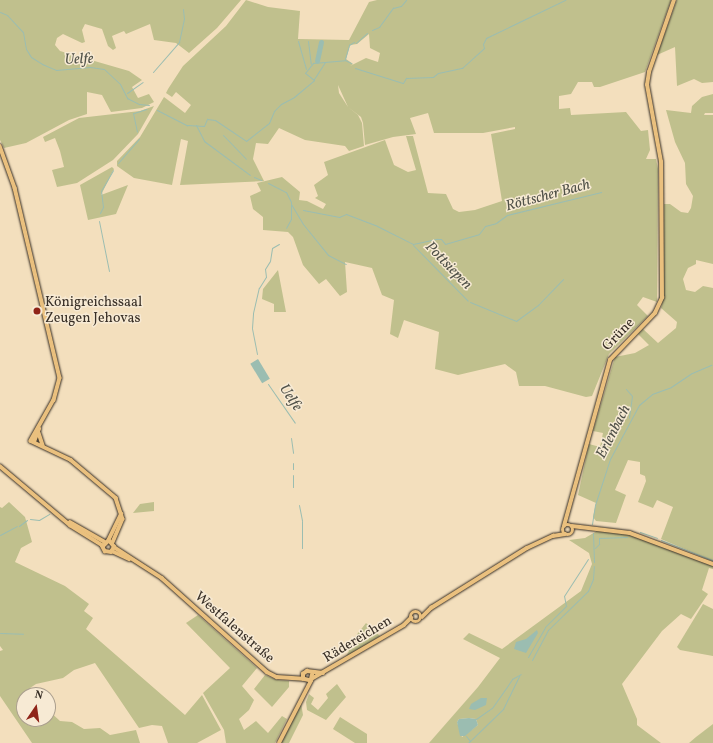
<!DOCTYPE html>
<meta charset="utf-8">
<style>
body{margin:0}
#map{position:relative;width:713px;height:743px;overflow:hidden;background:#f3dfbd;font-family:Vollkorn,serif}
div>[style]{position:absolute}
.green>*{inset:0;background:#c0c08d}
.water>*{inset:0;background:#9bbdb1;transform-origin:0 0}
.stream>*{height:1px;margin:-0.5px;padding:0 0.5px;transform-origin:0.5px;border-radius:0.5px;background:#9bbdb1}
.river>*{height:4.5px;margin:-2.25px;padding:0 2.25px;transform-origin:2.25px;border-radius:2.25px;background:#9bbdb1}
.roads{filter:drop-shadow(0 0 1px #382f26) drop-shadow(0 0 1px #382f26)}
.major>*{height:3.5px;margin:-1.75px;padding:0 1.75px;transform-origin:1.75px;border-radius:1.75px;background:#eac07e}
.major>.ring{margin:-1.75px;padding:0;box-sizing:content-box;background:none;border:3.5px solid #eac07e;border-radius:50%}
.dots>*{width:11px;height:11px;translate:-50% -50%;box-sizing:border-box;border:2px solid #f7ead4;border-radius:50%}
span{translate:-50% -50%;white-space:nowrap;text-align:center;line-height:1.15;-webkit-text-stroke:3px #f7ead4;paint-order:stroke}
.poi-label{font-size:14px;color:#382f26}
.left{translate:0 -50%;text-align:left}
.street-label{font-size:14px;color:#382f26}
.water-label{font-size:15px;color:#515249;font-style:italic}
.north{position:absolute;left:16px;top:687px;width:40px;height:40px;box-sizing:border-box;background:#f7ead4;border:1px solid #ab9f8e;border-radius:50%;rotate:13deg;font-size:11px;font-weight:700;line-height:16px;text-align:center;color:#382f26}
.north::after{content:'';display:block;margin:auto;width:14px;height:18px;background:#8f2418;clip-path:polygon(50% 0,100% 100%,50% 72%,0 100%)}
</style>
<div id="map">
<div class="green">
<i style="clip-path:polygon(0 0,241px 0,217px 28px,189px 53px,176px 43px,154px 40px,150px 24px,126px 34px,124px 31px,112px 36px,116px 48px,113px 50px,108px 46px,102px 29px,85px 24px,82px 30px,85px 42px,82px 43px,63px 34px,57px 38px,55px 45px,60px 51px,129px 71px,142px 80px,132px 87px,138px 98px,149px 94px,154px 102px,142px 108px,111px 112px,102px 95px,87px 92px,87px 114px,69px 120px,26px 143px,4px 148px,0 140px)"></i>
<i style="clip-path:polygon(evenodd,246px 0,268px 7px,300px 11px,298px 39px,349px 40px,369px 2px,377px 0,671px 0,645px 72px,600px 87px,594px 87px,592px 82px,578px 82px,571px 94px,559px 96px,559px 109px,570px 108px,571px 115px,626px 112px,641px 131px,648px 130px,650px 150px,646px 159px,656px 159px,658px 169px,657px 302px,643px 297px,637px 305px,648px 316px,609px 354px,592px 396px,586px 397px,545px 386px,519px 386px,516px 372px,505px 364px,458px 375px,435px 369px,439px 332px,404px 320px,398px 338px,390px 334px,394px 300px,382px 295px,372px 268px,345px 262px,347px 292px,340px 296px,326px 279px,319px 284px,303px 265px,293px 237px,288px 232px,263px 230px,263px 217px,253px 209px,250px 196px,261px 191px,257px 183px,282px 177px,300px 192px,299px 200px,307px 201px,323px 209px,326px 204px,315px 198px,318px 196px,314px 185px,328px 175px,324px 162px,385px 140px,394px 165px,408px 172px,416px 170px,406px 136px,413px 136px,428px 193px,446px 194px,453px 209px,459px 212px,475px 210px,502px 201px,491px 134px,515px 129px,515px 127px,483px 133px,434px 133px,428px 113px,410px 118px,416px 134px,393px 137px,365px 145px,363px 123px,361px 117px,348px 107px,338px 85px,339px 93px,348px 107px,358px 115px,362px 123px,364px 146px,349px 151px,345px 146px,305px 140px,279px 128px,268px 144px,256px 143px,253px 159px,264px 181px,180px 185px,188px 141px,181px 139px,172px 185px,134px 178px,117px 166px,117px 161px,140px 137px,164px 97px,185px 113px,191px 105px,176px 92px,172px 97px,166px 93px,168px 89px,183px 66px,226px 26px,246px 0,369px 34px,370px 48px,380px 53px,378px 62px,366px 58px,350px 66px,353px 64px,346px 59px,350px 45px,357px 44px,369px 34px)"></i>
<i style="clip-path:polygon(677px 0,713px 0,713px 82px,702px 83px,694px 79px,677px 86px,675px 47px,657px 55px)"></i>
<i style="clip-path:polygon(713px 94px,713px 113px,705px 113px,704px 115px,713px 115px,713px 264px,696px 260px,696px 264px,688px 268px,683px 279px,686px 290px,695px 292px,703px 286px,713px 288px,713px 561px,661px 539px,673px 507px,657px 500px,653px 508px,638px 502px,646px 481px,645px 476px,640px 474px,640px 462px,628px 460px,615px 490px,626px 495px,616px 523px,596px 521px,593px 517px,596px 503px,578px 495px,589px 444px,600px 447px,603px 433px,593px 431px,615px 357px,635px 353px,649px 345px,638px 334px,643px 329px,658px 343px,676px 328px,677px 322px,661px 308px,664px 295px,664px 204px,670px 204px,681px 212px,688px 213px,691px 208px,693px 196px,686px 184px,685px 163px,675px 142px,666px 110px,691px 113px,692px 106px,702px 97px)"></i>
<i style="clip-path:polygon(154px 106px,138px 134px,113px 160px,77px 183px,57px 187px,52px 170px,64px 167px,60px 151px,55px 138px,45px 142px,43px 137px,79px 118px,140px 111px)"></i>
<i style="clip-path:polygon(112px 167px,114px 169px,101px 195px,128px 185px,116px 214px,88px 220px,80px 185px)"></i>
<i style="clip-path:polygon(278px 270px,286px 312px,274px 312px,274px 304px,262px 299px,263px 289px)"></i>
<i style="clip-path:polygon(9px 502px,25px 517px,32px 542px,21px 548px,15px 562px,65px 586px,89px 604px,84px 611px,93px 618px,86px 629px,185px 715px,202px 695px,221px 730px,197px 743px,168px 743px,162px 726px,152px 725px,139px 728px,95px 663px,74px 670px,63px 678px,36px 684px,30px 688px,36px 695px,24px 695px,24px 719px,48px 719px,48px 710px,60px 721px,72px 722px,84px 729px,100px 728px,110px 735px,136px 730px,140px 743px,32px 743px,0 696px,0 651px,3px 650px,0 646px,0 507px,2px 508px)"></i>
<i style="clip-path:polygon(154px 502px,154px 511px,133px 513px,140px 504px)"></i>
<i style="clip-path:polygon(evenodd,597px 531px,626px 533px,645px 539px,713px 566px,713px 569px,709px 568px,702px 590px,708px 594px,691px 619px,681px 614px,662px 631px,622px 684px,637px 719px,637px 725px,661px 743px,429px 743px,478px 687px,500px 658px,463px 639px,469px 633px,502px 649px,581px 591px,592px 564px,589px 553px,569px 540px,585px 538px,597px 531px,469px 718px,476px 719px,478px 725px,462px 737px,457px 722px,459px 719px,469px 718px)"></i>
<i style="clip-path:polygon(703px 604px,713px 609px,713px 656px,680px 650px,677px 647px)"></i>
<i style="clip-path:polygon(198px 615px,257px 668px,242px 686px,254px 700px,249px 710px,239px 719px,244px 730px,256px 721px,268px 733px,282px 716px,287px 719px,275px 743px,226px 743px,224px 730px,203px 693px,230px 668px,186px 623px)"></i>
<i style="clip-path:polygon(366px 623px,380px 636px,345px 658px,349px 651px,347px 647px)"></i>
<i style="clip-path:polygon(265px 675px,277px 680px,289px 681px,289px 687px,272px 707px,254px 689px)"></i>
<i style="clip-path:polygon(337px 684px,346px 697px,326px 720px,307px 710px,306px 702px,309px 694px,314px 698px,311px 704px,318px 710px,328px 698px,326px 694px)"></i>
<i style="clip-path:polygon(301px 703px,303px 715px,289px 743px,281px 743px)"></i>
<i style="clip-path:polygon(340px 717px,367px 734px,367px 743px,355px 743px,333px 729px)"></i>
<i style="clip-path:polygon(713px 724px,713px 743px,689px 743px,696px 737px)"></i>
</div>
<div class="water">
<i style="left:258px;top:359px;width:23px;height:9px;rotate:59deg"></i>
<i style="clip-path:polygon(537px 630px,538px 633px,526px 653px,514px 649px,516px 642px,526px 639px)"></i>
<i style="clip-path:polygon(481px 698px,487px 698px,486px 705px,475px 710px,469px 709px,471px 704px)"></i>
<i style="clip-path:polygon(469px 718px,476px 719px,478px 725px,465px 736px,460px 736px,457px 722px,459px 719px)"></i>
</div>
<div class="stream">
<i style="left:0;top:12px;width:8px;rotate:23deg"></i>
<i style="left:7px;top:15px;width:23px;rotate:47deg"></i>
<i style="left:23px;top:32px;width:17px;rotate:80deg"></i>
<i style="left:26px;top:49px;width:9px;rotate:58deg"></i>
<i style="left:31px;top:57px;width:13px;rotate:32deg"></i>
<i style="left:42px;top:64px;width:15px;rotate:23deg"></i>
<i style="left:56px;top:70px;width:34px;rotate:-5deg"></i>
<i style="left:90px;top:67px;width:14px;rotate:8deg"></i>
<i style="left:104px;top:69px;width:22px;rotate:43deg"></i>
<i style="left:120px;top:84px;width:16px;rotate:63deg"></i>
<i style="left:127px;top:98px;width:13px;rotate:27deg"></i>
<i style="left:139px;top:104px;width:10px;rotate:6deg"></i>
<i style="left:372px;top:30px;width:8px;rotate:-23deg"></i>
<i style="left:379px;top:27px;width:24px;rotate:-54deg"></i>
<i style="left:393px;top:8px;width:8px;rotate:-14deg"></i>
<i style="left:401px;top:6px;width:8px;rotate:-50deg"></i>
<i style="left:298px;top:41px;width:29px;rotate:74deg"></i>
<i style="left:308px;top:41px;width:23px;rotate:83deg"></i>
<i style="left:356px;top:43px;width:15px;rotate:-42deg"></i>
<i style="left:345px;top:59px;width:15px;rotate:-74deg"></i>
<i style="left:349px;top:45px;width:6px;rotate:-31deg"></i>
<i style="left:345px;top:60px;width:7px;rotate:27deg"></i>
<i style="left:355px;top:68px;width:50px;rotate:17.4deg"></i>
<i style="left:403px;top:83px;width:6px;rotate:-59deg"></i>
<i style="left:406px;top:78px;width:27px;rotate:-2deg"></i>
<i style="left:433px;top:77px;width:6px;rotate:-39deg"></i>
<i style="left:438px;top:73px;width:25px;rotate:-12deg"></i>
<i style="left:462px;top:68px;width:30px;rotate:-42deg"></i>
<i style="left:484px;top:48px;width:4px;rotate:-104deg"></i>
<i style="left:483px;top:44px;width:7px;rotate:-63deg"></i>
<i style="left:486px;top:38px;width:88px;rotate:-25.7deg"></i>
<i style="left:153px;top:72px;width:40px;rotate:-49deg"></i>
<i style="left:179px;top:42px;width:24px;rotate:-78deg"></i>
<i style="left:184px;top:19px;width:10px;rotate:-96deg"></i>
<i style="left:314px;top:79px;width:20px;rotate:-57deg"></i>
<i style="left:127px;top:93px;width:19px;rotate:-35deg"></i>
<i style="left:157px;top:110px;width:34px;rotate:27deg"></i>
<i style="left:187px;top:125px;width:17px;rotate:3deg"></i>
<i style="left:204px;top:126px;width:8px;rotate:-67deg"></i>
<i style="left:207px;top:119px;width:8px;rotate:7deg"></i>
<i style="left:215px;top:120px;width:37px;rotate:34deg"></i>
<i style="left:246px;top:141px;width:29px;rotate:-38deg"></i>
<i style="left:269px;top:123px;width:13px;rotate:-67deg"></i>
<i style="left:274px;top:111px;width:10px;rotate:-45deg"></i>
<i style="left:281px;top:104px;width:15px;rotate:-28deg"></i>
<i style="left:294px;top:97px;width:26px;rotate:-40deg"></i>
<i style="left:314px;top:80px;width:11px;rotate:-142deg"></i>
<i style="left:305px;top:73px;width:13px;rotate:-51deg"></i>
<i style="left:313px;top:63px;width:32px;rotate:-5deg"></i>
<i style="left:133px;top:113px;width:19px;rotate:78deg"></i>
<i style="left:134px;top:113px;width:13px;rotate:-18deg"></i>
<i style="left:196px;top:125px;width:18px;rotate:63deg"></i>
<i style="left:204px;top:141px;width:57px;rotate:36.5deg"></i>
<i style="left:223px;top:135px;width:33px;rotate:46deg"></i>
<i style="left:118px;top:163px;width:32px;rotate:-49deg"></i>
<i style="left:254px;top:177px;width:8px;rotate:23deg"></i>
<i style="left:268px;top:183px;width:20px;rotate:27deg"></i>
<i style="left:286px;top:192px;width:11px;rotate:63deg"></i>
<i style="left:291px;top:202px;width:17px;rotate:90deg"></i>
<i style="left:291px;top:219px;width:10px;rotate:119deg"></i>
<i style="left:291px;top:204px;width:23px;rotate:59deg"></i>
<i style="left:303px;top:224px;width:40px;rotate:51deg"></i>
<i style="left:328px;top:255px;width:20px;rotate:27deg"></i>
<i style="left:303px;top:210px;width:37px;rotate:11deg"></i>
<i style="left:339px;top:217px;width:8px;rotate:-23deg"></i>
<i style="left:346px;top:214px;width:33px;rotate:21deg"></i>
<i style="left:377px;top:226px;width:40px;rotate:26.6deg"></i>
<i style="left:413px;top:244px;width:25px;rotate:-12deg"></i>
<i style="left:437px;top:239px;width:4px"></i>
<i style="left:441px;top:239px;width:6px;rotate:51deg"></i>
<i style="left:445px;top:244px;width:35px;rotate:-16deg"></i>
<i style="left:479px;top:234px;width:10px;rotate:-53deg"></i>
<i style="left:485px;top:226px;width:11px;rotate:-15deg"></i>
<i style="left:496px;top:223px;width:14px;rotate:-36deg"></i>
<i style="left:507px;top:215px;width:97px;rotate:-13.7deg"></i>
<i style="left:100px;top:213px;width:7px;rotate:-63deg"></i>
<i style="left:103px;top:207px;width:16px;rotate:-97deg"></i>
<i style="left:101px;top:191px;width:24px;rotate:-60deg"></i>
<i style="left:99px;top:221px;width:51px;rotate:78.7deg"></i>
<i style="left:413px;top:245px;width:78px;rotate:45.5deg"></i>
<i style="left:470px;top:302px;width:50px;rotate:22.4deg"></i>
<i style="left:516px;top:321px;width:27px;rotate:-36deg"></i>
<i style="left:538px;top:305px;width:36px;rotate:-46deg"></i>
<i style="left:257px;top:354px;width:26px;rotate:-101deg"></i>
<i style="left:252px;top:328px;width:15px;rotate:-86deg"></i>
<i style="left:253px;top:313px;width:26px;rotate:-77deg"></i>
<i style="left:259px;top:288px;width:13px;rotate:-58deg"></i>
<i style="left:266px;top:277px;width:8px;rotate:-97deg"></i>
<i style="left:265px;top:269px;width:9px;rotate:-58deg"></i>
<i style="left:270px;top:261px;width:13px;rotate:-81deg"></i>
<i style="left:272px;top:248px;width:8px;rotate:-30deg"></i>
<i style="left:268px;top:384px;width:47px;rotate:55.3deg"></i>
<i style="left:626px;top:389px;width:9px;rotate:49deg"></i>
<i style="left:632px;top:396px;width:22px;rotate:98deg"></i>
<i style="left:291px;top:438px;width:15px;rotate:82deg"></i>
<i style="left:293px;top:463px;width:6px;rotate:90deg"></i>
<i style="left:293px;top:487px;width:12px;rotate:-90deg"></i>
<i style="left:299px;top:505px;width:16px;rotate:79deg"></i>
<i style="left:302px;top:521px;width:27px;rotate:90deg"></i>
<i style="left:30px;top:519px;width:9px;rotate:6deg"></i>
<i style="left:39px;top:520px;width:12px;rotate:-31deg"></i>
<i style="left:592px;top:524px;width:19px;rotate:-81deg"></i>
<i style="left:595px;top:505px;width:48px;rotate:-71.9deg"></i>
<i style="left:610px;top:459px;width:61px;rotate:-61.8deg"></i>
<i style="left:639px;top:405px;width:17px;rotate:-40deg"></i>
<i style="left:652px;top:394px;width:20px;rotate:-20deg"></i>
<i style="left:671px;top:387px;width:25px;rotate:-34deg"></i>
<i style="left:692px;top:373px;width:21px;rotate:-23deg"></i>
<i style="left:19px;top:526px;width:10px;rotate:-37deg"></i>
<i style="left:640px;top:532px;width:18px;rotate:19deg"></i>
<i style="left:593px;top:533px;width:29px;rotate:88deg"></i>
<i style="left:0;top:535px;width:19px;rotate:-28deg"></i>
<i style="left:661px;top:540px;width:55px;rotate:21.4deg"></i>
<i style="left:595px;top:548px;width:6px;rotate:-45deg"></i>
<i style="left:599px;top:544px;width:6px;rotate:-90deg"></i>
<i style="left:599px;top:538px;width:28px;rotate:-2deg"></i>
<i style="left:0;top:633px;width:23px;rotate:2deg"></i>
<i style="left:528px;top:657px;width:34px;rotate:-60deg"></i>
<i style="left:545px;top:627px;width:30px;rotate:-45deg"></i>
<i style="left:566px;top:606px;width:10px;rotate:-101deg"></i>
<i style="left:564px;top:596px;width:44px;rotate:-57deg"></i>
<i style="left:532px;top:660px;width:34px;rotate:-62deg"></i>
<i style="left:548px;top:630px;width:56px;rotate:-44.3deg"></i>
<i style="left:588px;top:591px;width:13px;rotate:-67deg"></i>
<i style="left:593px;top:579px;width:13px;rotate:-86deg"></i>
<i style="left:476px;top:719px;width:19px;rotate:-35deg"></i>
<i style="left:492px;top:708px;width:35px;rotate:-55deg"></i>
<i style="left:512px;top:679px;width:10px;rotate:-29deg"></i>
<i style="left:466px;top:736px;width:6px;rotate:51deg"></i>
<i style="left:468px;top:743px;width:49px;rotate:-44.2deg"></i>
<i style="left:503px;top:709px;width:37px;rotate:-64deg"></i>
</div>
<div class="river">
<i style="left:317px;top:61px;width:19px;rotate:-78deg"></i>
</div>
<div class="roads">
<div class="major">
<i style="left:0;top:146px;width:45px;rotate:70.3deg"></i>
<i style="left:15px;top:188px;width:195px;rotate:76.7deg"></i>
<i style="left:60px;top:378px;width:23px;rotate:105deg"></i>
<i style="left:54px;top:400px;width:47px;rotate:119.3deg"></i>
<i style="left:31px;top:441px;width:44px;rotate:25.4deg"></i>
<i style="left:71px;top:460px;width:59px;rotate:40.2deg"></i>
<i style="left:116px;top:498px;width:22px;rotate:72deg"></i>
<i style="left:123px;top:519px;width:26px;rotate:113deg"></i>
<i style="left:39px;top:433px;width:13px;rotate:72deg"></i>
<i style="left:34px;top:442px;width:14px;rotate:-69deg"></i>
<i style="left:0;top:466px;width:92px;rotate:40.1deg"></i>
<i style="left:70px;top:525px;width:38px;rotate:32deg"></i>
<i style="left:102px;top:545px;width:7px;rotate:63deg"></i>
<i style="left:105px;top:551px;width:6px;rotate:9deg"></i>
<i style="left:111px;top:552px;width:6px;rotate:-59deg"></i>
<i style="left:114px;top:547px;width:8px;rotate:-130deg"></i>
<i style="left:109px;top:541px;width:8px;rotate:135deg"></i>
<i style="left:70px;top:522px;width:40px;rotate:29.7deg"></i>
<i class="ring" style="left:562.5px;top:524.5px;width:7.5px;height:7.5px"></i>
<i style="left:564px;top:526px;width:172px;rotate:-74.5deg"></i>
<i style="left:610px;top:360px;width:65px;rotate:-46.2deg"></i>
<i style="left:655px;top:313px;width:17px;rotate:-65deg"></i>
<i style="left:662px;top:298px;width:136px;rotate:-90.4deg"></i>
<i style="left:661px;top:162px;width:78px;rotate:-100.3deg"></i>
<i style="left:647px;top:85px;width:13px;rotate:-81deg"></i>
<i style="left:649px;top:72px;width:76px;rotate:-70.9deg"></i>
<i style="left:572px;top:526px;width:58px;rotate:6.9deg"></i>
<i style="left:630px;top:533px;width:89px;rotate:20.5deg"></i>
<i style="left:108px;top:541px;width:30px;rotate:-64deg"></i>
<i style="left:114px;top:547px;width:57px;rotate:32.9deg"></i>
<i style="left:162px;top:578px;width:141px;rotate:41.8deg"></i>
<i style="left:267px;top:672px;width:11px;rotate:27deg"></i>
<i style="left:277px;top:677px;width:26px;rotate:4deg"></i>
<i style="left:112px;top:551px;width:19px;rotate:25deg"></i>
<i class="ring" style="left:410.5px;top:611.5px;width:7.5px;height:7.5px"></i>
<i style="left:422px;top:617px;width:13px;rotate:-45deg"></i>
<i style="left:431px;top:608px;width:113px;rotate:-32deg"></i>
<i style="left:527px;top:548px;width:29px;rotate:-25deg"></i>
<i style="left:553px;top:536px;width:12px;rotate:-9deg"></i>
<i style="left:313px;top:673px;width:8px;rotate:104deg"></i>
<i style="left:311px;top:681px;width:8px;rotate:-166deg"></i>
<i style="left:303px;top:679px;width:5px;rotate:-90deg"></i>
<i style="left:303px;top:674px;width:5px;rotate:-37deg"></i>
<i style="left:307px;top:671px;width:16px;rotate:7deg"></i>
<i style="left:313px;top:678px;width:105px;rotate:-30.2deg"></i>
<i style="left:404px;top:625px;width:10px;rotate:-45deg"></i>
<i style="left:279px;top:743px;width:70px;rotate:-62.7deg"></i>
</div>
</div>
<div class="dots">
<i style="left:37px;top:311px;background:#8f2418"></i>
</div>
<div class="poi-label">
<span class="left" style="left:45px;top:311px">Königreichssaal<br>Zeugen Jehovas</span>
</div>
<div class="street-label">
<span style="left:619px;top:335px;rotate:-46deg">Grüne</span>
<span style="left:234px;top:628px;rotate:41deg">Westfalenstraße</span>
<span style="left:358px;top:640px;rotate:-31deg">Rädereichen</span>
</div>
<div class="water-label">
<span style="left:79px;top:60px;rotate:-2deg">Uelfe</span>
<span style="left:548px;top:196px;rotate:-15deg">Röttscher Bach</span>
<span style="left:448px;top:266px;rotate:46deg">Pottsiepen</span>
<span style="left:290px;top:398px;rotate:56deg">Uelfe</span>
<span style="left:614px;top:432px;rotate:-63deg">Erlenbach</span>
</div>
<div class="north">N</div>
</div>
